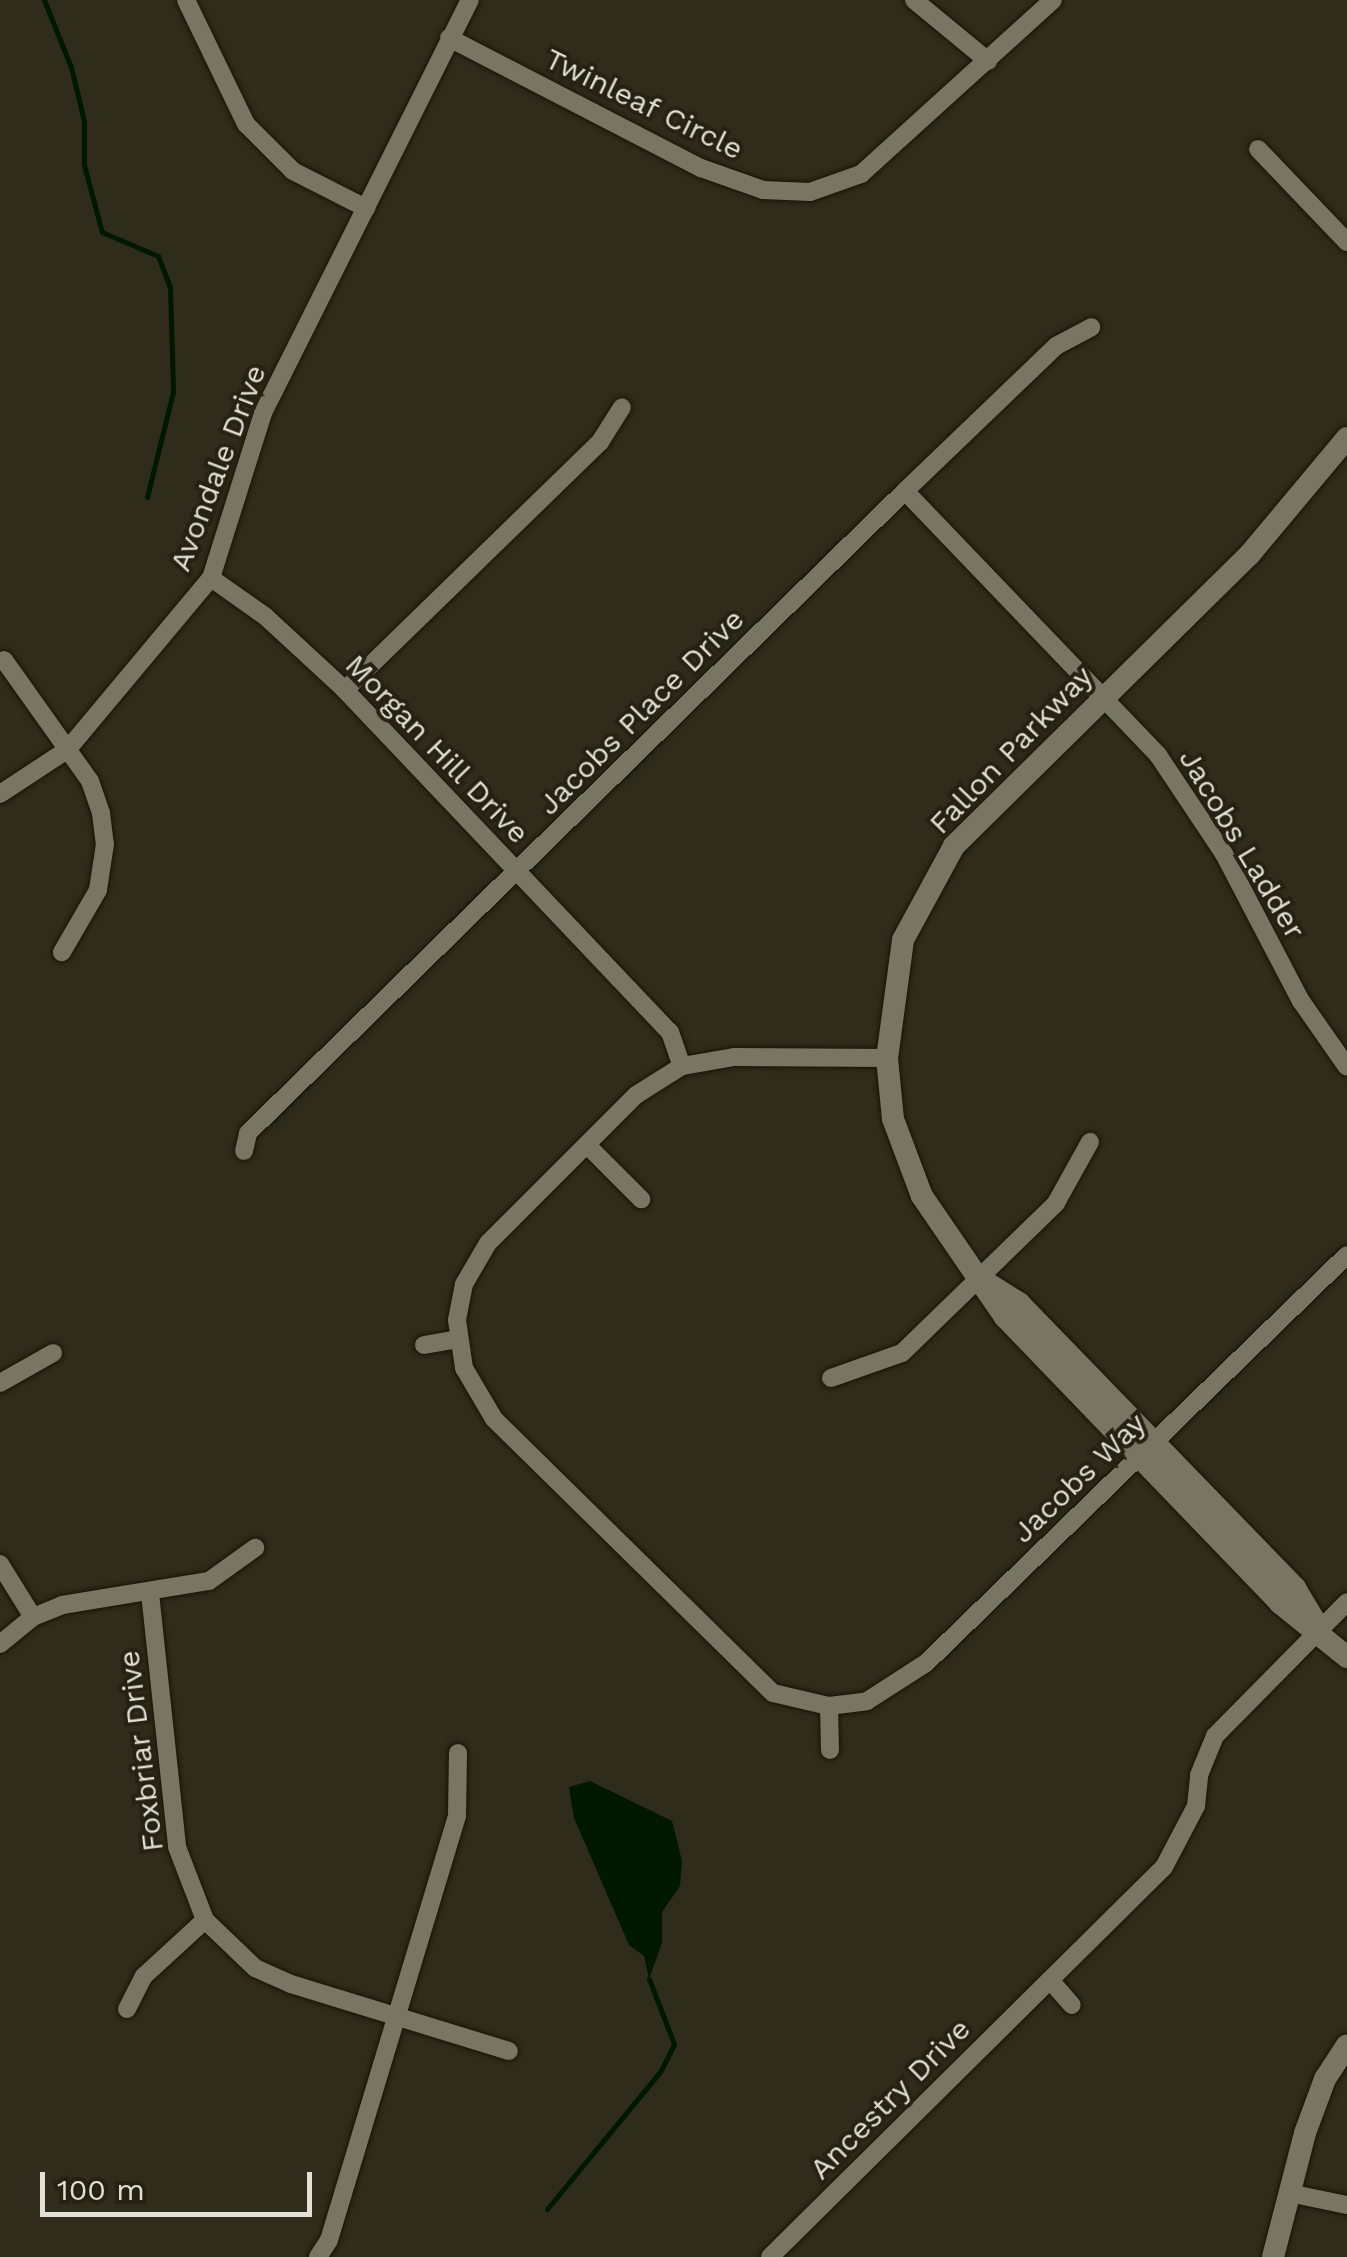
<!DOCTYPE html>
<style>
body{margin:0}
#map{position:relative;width:1347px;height:2257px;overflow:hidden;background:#2f2c1c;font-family:"Work Sans",sans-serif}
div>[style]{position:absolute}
.water>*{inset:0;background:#001700}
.stream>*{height:5px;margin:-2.5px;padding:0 2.5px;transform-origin:2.5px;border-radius:2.5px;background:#001700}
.roads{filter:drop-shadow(0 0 2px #171406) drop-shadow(0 0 2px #171406)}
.minor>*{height:18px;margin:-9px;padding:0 9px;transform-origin:9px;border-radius:9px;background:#797563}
.tertiary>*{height:22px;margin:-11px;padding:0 11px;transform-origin:11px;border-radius:11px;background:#797563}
span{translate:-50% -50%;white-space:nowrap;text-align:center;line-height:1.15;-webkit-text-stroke:8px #252213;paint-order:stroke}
.street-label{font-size:30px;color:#e2e0d6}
.scale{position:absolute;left:40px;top:2172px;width:272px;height:45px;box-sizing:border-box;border:5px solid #e2e0d6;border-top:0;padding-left:12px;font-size:30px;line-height:35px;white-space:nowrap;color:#e2e0d6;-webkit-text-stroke:8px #252213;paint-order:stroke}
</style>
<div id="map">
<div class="water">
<i style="clip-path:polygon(590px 1781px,672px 1821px,682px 1861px,680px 1886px,662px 1912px,662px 1943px,649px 1979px,644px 1956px,629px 1945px,574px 1818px,569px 1787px)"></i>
</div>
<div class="stream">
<i style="left:44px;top:0;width:72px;rotate:68.1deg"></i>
<i style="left:71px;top:67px;width:56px;rotate:76.5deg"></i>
<i style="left:84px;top:121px;width:44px;rotate:90deg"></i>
<i style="left:84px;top:165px;width:69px;rotate:75deg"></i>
<i style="left:102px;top:232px;width:61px;rotate:23.2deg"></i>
<i style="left:158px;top:256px;width:34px;rotate:69deg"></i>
<i style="left:170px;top:288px;width:104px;rotate:88.3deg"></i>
<i style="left:173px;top:392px;width:108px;rotate:103.9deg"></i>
<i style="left:547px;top:2209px;width:178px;rotate:-50.5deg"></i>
<i style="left:660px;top:2072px;width:31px;rotate:-63deg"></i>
<i style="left:674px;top:2044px;width:70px;rotate:-111deg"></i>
</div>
<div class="roads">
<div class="minor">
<i style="left:186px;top:0;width:138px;rotate:64.2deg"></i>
<i style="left:246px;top:124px;width:66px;rotate:45deg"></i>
<i style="left:293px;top:171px;width:82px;rotate:26.9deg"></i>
<i style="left:914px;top:0;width:96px;rotate:39.5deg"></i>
<i style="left:449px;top:38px;width:284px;rotate:27.3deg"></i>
<i style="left:701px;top:168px;width:66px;rotate:19.5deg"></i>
<i style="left:763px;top:190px;width:47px;rotate:2.4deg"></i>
<i style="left:810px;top:192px;width:54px;rotate:-19.4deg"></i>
<i style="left:861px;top:174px;width:259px;rotate:-42.2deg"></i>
<i style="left:1258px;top:149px;width:129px;rotate:46.3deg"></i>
<i style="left:905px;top:491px;width:366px;rotate:46.2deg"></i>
<i style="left:1158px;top:755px;width:119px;rotate:56.3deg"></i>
<i style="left:1224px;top:854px;width:166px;rotate:62.4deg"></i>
<i style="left:1301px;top:1001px;width:80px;rotate:55.1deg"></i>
<i style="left:211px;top:578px;width:67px;rotate:35.3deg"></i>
<i style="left:266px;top:617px;width:108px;rotate:42.7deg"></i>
<i style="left:345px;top:690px;width:472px;rotate:46.5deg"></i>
<i style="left:670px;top:1032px;width:36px;rotate:71deg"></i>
<i style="left:4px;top:660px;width:148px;rotate:54.6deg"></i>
<i style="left:90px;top:781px;width:34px;rotate:71deg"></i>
<i style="left:101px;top:813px;width:31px;rotate:83deg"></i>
<i style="left:105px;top:844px;width:47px;rotate:98.7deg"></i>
<i style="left:98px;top:890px;width:72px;rotate:120.1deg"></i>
<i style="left:345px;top:690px;width:356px;rotate:-44.2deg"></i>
<i style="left:600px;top:442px;width:41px;rotate:-57.8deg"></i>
<i style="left:0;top:794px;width:80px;rotate:-33.3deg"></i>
<i style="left:67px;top:750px;width:224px;rotate:-50.1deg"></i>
<i style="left:211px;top:578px;width:173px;rotate:-72.5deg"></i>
<i style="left:263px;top:413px;width:462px;rotate:-63.4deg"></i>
<i style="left:887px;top:1058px;width:153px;rotate:-179.6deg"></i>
<i style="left:734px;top:1057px;width:53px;rotate:170.2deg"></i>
<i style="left:682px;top:1066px;width:54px;rotate:147.8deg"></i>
<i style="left:636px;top:1095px;width:209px;rotate:135deg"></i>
<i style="left:488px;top:1243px;width:48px;rotate:120.3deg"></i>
<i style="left:464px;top:1284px;width:37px;rotate:101deg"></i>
<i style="left:457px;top:1320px;width:49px;rotate:81.7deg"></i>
<i style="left:464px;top:1368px;width:59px;rotate:59.5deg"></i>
<i style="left:494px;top:1419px;width:391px;rotate:44.5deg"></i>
<i style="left:773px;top:1693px;width:57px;rotate:13.1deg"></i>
<i style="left:829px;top:1706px;width:38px;rotate:-7deg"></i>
<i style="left:867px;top:1701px;width:70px;rotate:-32.8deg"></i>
<i style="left:926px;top:1663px;width:586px;rotate:-44.1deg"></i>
<i style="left:589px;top:1147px;width:74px;rotate:45deg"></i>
<i style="left:244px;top:1151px;width:18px;rotate:-77deg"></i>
<i style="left:248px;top:1133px;width:919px;rotate:-44.34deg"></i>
<i style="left:905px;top:491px;width:209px;rotate:-43.8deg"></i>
<i style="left:1056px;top:346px;width:40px;rotate:-28deg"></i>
<i style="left:424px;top:1345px;width:34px;rotate:-10deg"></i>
<i style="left:831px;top:1378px;width:75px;rotate:-19.4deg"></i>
<i style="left:902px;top:1353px;width:215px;rotate:-44.2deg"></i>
<i style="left:1056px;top:1203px;width:70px;rotate:-60.9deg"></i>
<i style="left:0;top:1383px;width:61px;rotate:-29.5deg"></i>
<i style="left:0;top:1564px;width:62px;rotate:58.1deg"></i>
<i style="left:150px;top:1593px;width:255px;rotate:83.9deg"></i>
<i style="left:177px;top:1847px;width:78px;rotate:69deg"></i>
<i style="left:205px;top:1920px;width:69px;rotate:43.8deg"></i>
<i style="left:255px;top:1968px;width:39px;rotate:24deg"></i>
<i style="left:291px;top:1984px;width:228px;rotate:17.1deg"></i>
<i style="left:0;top:1644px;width:43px;rotate:-39.3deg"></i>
<i style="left:33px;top:1617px;width:31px;rotate:-22deg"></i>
<i style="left:62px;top:1605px;width:149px;rotate:-9.3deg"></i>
<i style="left:209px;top:1581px;width:57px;rotate:-35.7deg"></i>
<i style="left:829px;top:1706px;width:44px;rotate:88.7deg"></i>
<i style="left:1050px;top:1980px;width:33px;rotate:49deg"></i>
<i style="left:127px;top:2009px;width:37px;rotate:-63deg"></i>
<i style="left:144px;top:1976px;width:83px;rotate:-42.6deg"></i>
<i style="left:1289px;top:2193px;width:59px;rotate:11.7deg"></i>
<i style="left:318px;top:2257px;width:20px;rotate:-57deg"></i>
<i style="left:329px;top:2240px;width:443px;rotate:-73.2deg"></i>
<i style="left:457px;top:1816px;width:63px;rotate:-89.1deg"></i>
<i style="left:770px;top:2257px;width:554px;rotate:-44.71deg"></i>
<i style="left:1164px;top:1867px;width:69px;rotate:-62.3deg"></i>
<i style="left:1196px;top:1806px;width:31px;rotate:-84deg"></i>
<i style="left:1199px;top:1775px;width:42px;rotate:-67.7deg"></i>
<i style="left:1215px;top:1736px;width:188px;rotate:-45.4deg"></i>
</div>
<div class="tertiary">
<i style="left:1347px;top:438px;width:151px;rotate:129.9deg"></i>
<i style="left:1250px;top:554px;width:416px;rotate:135.4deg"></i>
<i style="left:954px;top:846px;width:107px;rotate:118.5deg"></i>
<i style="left:903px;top:940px;width:119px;rotate:97.7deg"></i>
<i style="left:887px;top:1058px;width:61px;rotate:84.4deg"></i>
<i style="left:893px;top:1119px;width:82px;rotate:69.4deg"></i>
<i style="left:922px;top:1196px;width:147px;rotate:55.6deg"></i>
<i style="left:1005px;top:1317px;width:397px;rotate:46.1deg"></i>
<i style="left:1280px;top:1603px;width:86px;rotate:38.9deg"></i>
<i style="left:987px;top:1283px;width:38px;rotate:32deg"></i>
<i style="left:1019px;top:1303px;width:397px;rotate:45.9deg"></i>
<i style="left:1295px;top:1588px;width:39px;rotate:59deg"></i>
<i style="left:1273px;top:2257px;width:128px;rotate:-75.5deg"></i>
<i style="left:1305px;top:2133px;width:58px;rotate:-69.7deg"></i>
<i style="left:1325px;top:2079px;width:40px;rotate:-57.1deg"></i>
</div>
</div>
<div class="street-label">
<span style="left:644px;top:104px;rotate:26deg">Twinleaf Circle</span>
<span style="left:218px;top:468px;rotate:-69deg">Avondale Drive</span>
<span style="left:641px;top:712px;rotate:-45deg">Jacobs Place Drive</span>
<span style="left:437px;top:749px;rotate:46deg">Morgan Hill Drive</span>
<span style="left:1011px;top:750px;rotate:-46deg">Fallon Parkway</span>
<span style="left:1242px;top:844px;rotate:59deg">Jacobs Ladder</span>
<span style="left:1079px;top:1478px;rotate:-44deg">Jacobs Way</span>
<span style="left:141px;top:1751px;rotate:-97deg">Foxbriar Drive</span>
<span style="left:890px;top:2099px;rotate:-45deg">Ancestry Drive</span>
</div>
<div class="scale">100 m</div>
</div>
